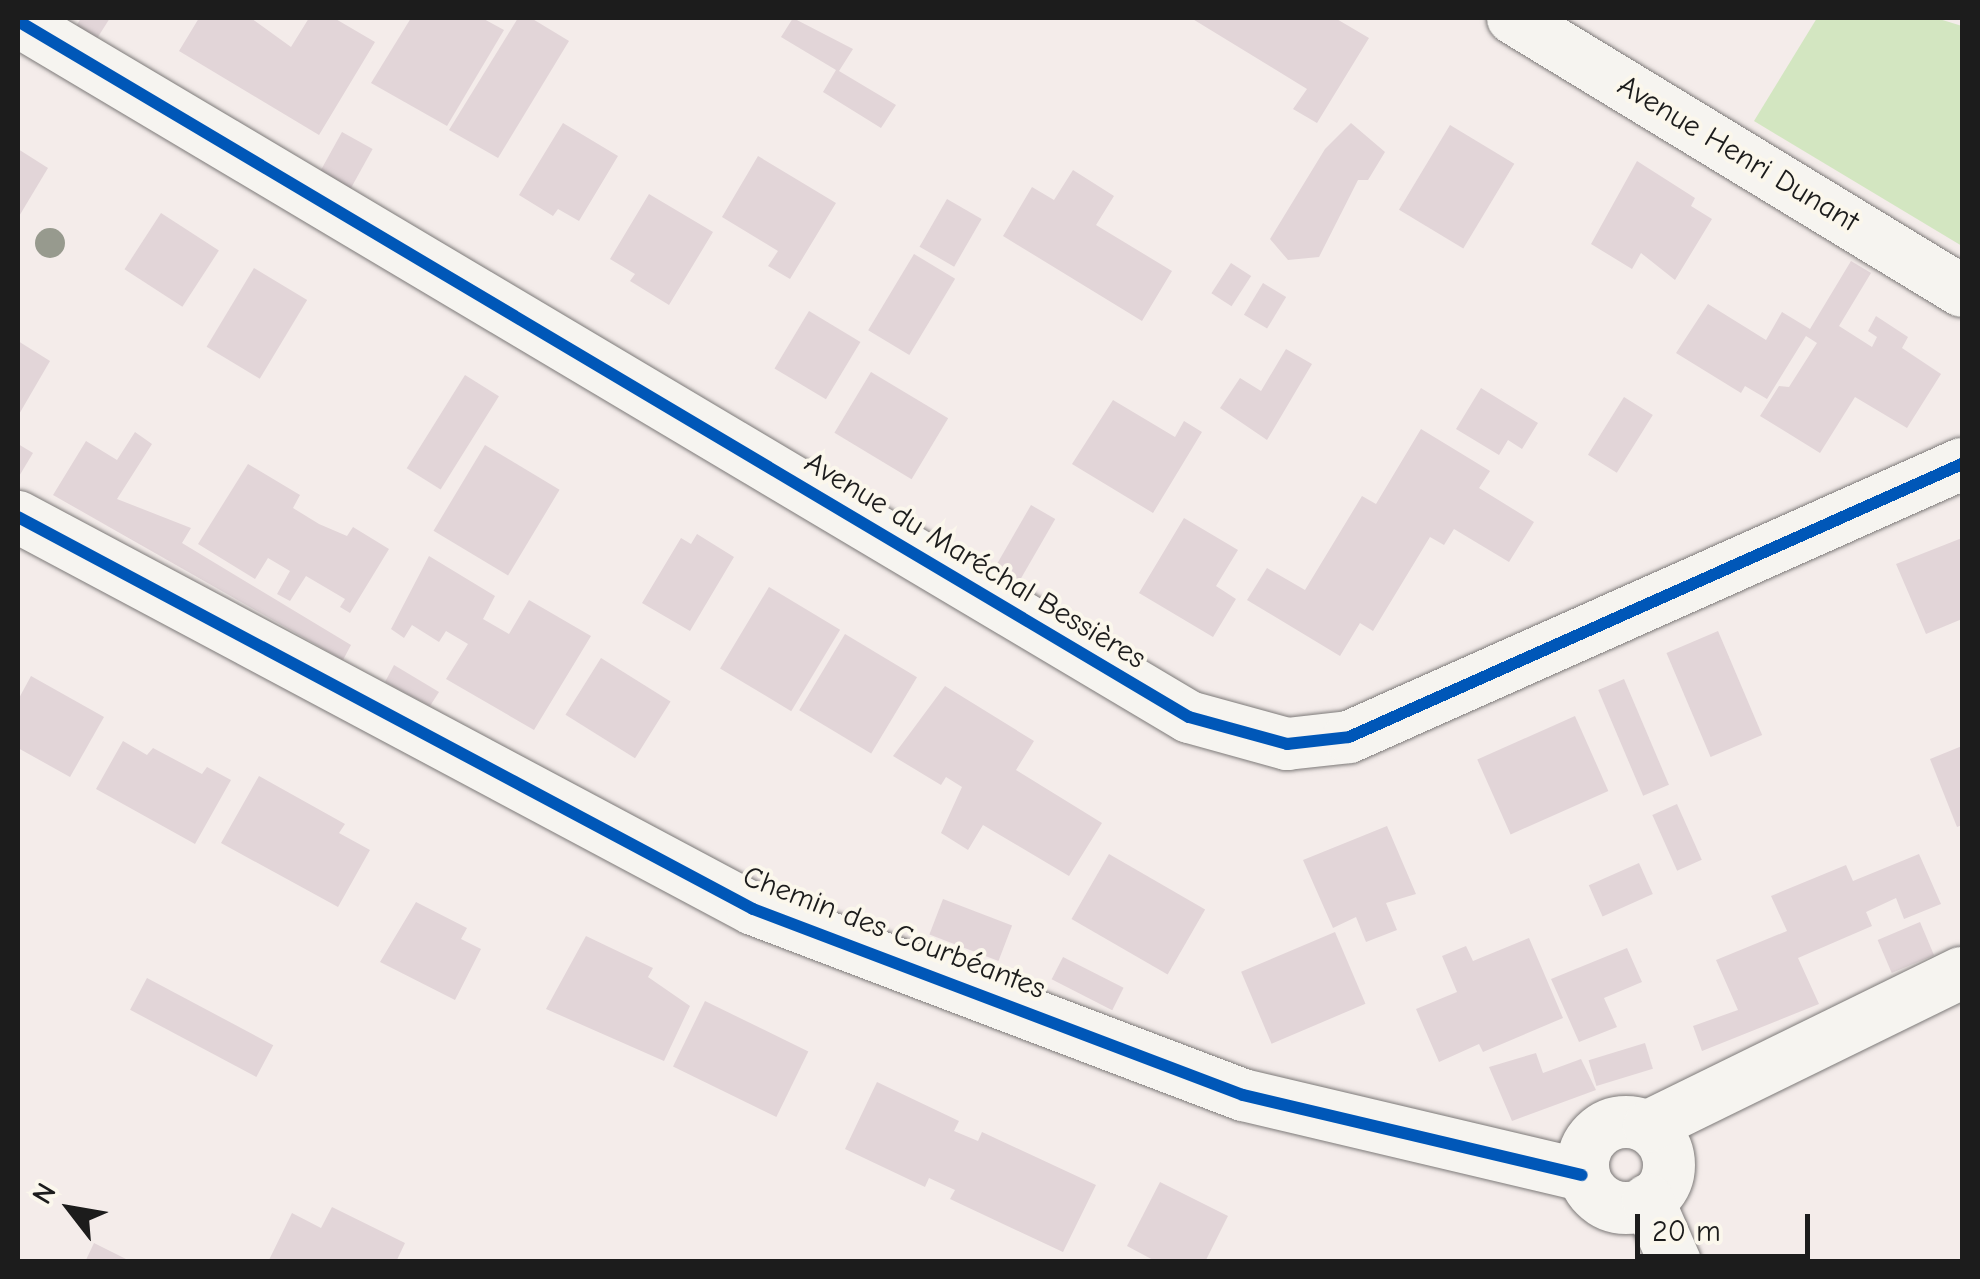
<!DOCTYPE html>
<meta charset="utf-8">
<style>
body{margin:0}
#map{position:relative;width:1980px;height:1279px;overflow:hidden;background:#f4ecea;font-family:"Comic Neue",sans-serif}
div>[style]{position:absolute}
.green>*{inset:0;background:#d3e6c1}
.building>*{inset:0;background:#e2d5d8;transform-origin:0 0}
.roads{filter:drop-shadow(0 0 2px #7d7a79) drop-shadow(0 0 2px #7d7a79)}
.street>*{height:52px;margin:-26px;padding:0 26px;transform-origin:26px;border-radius:26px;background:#f6f4f0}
.street>.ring{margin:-26px;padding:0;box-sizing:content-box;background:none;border:52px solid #f6f4f0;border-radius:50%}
.cycleway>*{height:12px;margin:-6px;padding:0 6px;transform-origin:6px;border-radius:6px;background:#0057b8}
.trees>*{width:30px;height:30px;margin:-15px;border-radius:50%;background:#979a8e}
span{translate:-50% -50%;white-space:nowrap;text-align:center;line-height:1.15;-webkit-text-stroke:8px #fbf7ec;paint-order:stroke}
.street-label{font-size:30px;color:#1c1c1c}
.frame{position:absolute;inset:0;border:20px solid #1c1c1c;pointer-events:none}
.north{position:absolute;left:20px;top:1159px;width:100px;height:100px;-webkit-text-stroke:8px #fbf7ec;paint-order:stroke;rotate:301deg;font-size:28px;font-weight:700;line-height:40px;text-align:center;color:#1c1c1c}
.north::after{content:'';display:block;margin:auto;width:35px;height:45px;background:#1c1c1c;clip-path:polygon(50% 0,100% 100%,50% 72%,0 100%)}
.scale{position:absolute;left:1635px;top:1214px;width:175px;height:45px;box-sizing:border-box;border:5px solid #1c1c1c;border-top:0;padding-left:12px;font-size:30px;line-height:35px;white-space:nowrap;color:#1c1c1c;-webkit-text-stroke:8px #fbf7ec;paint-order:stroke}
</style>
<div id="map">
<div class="green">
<i style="clip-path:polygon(1817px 18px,1936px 18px,1962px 26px,1962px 246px,1754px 121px)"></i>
</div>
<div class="building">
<i style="clip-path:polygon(81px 18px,110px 18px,96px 40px,75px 28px)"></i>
<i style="clip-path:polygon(199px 18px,251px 18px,291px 47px,309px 18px,334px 18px,375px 42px,319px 135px,179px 51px)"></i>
<i style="clip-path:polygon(411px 18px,482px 18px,504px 30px,447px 126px,371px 83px)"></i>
<i style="clip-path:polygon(518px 18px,531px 18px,569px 41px,498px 158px,449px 130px)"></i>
<i style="clip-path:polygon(793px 18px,853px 49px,839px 71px,896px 105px,881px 128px,823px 92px,836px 70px,781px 37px)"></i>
<i style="clip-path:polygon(1191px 18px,1335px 18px,1369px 38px,1317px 123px,1293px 109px,1307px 89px)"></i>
<i style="clip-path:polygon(563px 123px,618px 156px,579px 221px,558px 209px,553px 216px,519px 195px)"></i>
<i style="clip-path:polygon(1351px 123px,1385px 152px,1368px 180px,1358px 180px,1319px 257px,1288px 260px,1270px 239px,1325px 149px)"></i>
<i style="left:1450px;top:125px;width:75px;height:99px;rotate:31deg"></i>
<i style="left:342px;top:132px;width:35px;height:48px;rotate:29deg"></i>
<i style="clip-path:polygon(18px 149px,48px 168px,18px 218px)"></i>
<i style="clip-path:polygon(758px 156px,836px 203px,790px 279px,768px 266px,778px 251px,722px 217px)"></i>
<i style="clip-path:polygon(1637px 161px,1695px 198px,1691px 206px,1712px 219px,1675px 280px,1641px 253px,1632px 269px,1591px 244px)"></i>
<i style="clip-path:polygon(1073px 170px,1114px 196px,1096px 225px,1172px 271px,1142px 321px,1003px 236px,1032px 187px,1054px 200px)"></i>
<i style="clip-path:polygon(649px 194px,713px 232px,669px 305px,630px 281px,635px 274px,610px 259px)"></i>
<i style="left:947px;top:199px;width:40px;height:55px;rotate:30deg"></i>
<i style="left:161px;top:213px;width:69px;height:67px;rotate:33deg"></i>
<i style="left:914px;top:254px;width:48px;height:89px;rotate:31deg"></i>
<i style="clip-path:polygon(1851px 261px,1871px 273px,1839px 326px,1872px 347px,1877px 337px,1868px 331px,1876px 316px,1908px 337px,1902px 348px,1941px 374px,1907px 428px,1855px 397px,1820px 453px,1760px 416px,1779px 386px,1789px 387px,1817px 343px,1806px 336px,1767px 399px,1745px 386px,1741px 393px,1676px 353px,1708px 304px,1766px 340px,1782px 312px,1810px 329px)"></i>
<i style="left:1231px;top:263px;width:24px;height:36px;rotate:33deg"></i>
<i style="left:254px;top:268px;width:62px;height:92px;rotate:31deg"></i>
<i style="left:1263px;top:283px;width:27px;height:37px;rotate:31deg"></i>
<i style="left:809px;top:311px;width:60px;height:67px;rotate:31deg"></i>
<i style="clip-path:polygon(18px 341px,50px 361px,18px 416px)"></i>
<i style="clip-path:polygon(1286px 349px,1312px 364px,1267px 440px,1220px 408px,1240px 378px,1261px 391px)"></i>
<i style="left:871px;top:372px;width:90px;height:71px;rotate:31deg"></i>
<i style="left:465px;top:375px;width:40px;height:110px;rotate:32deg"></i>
<i style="clip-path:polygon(1481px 388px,1538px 423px,1522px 449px,1508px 440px,1499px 455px,1456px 429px)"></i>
<i style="left:1624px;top:397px;width:34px;height:68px;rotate:32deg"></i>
<i style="clip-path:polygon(1113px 400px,1175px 437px,1184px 421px,1202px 432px,1153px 513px,1072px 464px)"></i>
<i style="clip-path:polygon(1421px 429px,1490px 471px,1479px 488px,1534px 522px,1509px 562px,1454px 529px,1444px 545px,1430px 537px,1373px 631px,1360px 623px,1340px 656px,1247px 600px,1267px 568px,1305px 590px,1362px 496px,1376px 504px)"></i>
<i style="clip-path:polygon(135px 432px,152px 444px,117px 499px,191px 528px,182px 543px,351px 645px,343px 660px,53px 495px,86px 441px,117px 460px)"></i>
<i style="clip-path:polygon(18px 444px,33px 453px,18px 478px)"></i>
<i style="left:485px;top:445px;width:87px;height:100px;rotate:31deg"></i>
<i style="clip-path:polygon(248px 464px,300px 495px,293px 508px,319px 524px,347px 536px,353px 527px,389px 549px,350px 613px,340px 607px,345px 599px,306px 576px,290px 601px,277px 594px,290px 571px,268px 558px,255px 579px,198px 544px)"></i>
<i style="left:1031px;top:505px;width:28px;height:86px;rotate:30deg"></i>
<i style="clip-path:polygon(1184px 518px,1238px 550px,1216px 586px,1236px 599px,1213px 637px,1139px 593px)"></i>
<i style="clip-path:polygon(697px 534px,734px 557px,690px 631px,642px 603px,681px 538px,691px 544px)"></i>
<i style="clip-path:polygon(1962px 538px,1962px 619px,1926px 634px,1896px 564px)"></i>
<i style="clip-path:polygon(429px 556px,495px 596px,483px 619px,509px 634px,529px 600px,591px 636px,534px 730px,446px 679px,468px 644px,446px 631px,439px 642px,412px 625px,404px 638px,391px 629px)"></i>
<i style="left:769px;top:587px;width:83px;height:95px;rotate:31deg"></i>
<i style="left:1718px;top:631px;width:113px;height:56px;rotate:67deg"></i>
<i style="left:845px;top:634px;width:84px;height:89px;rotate:31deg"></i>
<i style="left:601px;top:658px;width:82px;height:67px;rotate:32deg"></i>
<i style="clip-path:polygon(394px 665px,439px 692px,430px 706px,385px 682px)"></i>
<i style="clip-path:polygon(31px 676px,104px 717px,70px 777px,18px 748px,18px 700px)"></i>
<i style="left:1624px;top:679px;width:115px;height:28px;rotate:67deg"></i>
<i style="clip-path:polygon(945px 686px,1034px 741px,1016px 770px,1102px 823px,1069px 876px,983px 825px,968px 850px,941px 833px,962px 787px,946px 777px,941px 785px,893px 756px)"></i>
<i style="left:1575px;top:716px;width:82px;height:107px;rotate:66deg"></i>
<i style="clip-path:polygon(123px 741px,147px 755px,153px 748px,202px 774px,207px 767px,231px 780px,195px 844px,96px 789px)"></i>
<i style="clip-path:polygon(1962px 746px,1962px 825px,1957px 827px,1930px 759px)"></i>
<i style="clip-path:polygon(259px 776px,345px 824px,339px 833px,370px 850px,338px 907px,221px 843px)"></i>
<i style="left:1677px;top:804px;width:61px;height:27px;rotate:66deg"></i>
<i style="clip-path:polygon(1387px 826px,1416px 894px,1386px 903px,1397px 930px,1366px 942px,1356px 917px,1333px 928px,1303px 860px)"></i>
<i style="left:1109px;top:854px;width:111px;height:75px;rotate:30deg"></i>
<i style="clip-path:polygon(1919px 854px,1941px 904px,1904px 919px,1896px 898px,1866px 912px,1872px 926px,1798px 958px,1819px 1004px,1702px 1051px,1693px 1026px,1738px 1010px,1716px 960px,1787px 931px,1771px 896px,1846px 865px,1853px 881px)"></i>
<i style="left:1639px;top:863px;width:34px;height:55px;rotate:66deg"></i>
<i style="left:943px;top:899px;width:74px;height:38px;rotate:21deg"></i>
<i style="clip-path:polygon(416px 902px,467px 928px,461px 939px,481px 949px,455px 1000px,380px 962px)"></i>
<i style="left:1920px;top:922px;width:36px;height:46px;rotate:67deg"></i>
<i style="left:1335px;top:932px;width:78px;height:102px;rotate:67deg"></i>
<i style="clip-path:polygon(586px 936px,653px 968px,648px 977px,690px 1006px,664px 1061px,546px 1009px)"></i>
<i style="clip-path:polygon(1529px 938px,1563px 1018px,1483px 1052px,1479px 1044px,1439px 1062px,1416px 1009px,1457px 992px,1442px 956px,1466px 946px,1473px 961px)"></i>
<i style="clip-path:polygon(1627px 948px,1642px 982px,1604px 998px,1617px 1027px,1579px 1042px,1551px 979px)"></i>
<i style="left:1063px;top:957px;width:68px;height:25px;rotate:27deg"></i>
<i style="left:147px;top:978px;width:143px;height:36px;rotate:28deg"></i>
<i style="left:705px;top:1001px;width:115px;height:73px;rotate:26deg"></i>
<i style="left:1645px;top:1043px;width:27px;height:59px;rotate:73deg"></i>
<i style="clip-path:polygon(1536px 1053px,1543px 1073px,1581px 1059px,1596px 1090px,1512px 1121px,1489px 1067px)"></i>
<i style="clip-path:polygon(877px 1082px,959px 1121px,954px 1131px,978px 1141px,982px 1132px,1096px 1185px,1063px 1252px,950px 1199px,955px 1190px,929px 1178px,925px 1187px,845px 1149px)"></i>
<i style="clip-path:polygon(1160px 1182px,1228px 1216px,1205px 1262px,1157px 1262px,1127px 1246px)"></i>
<i style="clip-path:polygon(332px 1207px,405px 1243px,396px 1262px,268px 1262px,292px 1213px,321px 1228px)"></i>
<i style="clip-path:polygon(94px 1243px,132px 1262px,85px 1262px)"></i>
</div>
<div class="roads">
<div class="street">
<i style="left:1513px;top:18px;width:525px;rotate:31.3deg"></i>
<i style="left:18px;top:21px;width:1362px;rotate:30.73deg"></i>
<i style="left:1189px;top:717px;width:102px;rotate:15.4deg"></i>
<i style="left:1287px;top:744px;width:62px;rotate:-6.4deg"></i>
<i style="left:1349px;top:737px;width:671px;rotate:-24.01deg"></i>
<i style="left:18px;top:517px;width:833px;rotate:28.07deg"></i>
<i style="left:753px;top:909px;width:524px;rotate:20.79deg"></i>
<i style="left:1243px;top:1095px;width:348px;rotate:13.3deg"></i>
<i class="ring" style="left:1583px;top:1122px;width:34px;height:34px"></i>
<i style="left:1649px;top:1126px;width:348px;rotate:-26.1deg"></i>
<i style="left:1648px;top:1200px;width:68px;rotate:66.5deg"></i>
</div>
</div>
<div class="cycleway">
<i style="left:18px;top:21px;width:1362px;rotate:30.73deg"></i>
<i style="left:1189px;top:717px;width:102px;rotate:15.4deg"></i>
<i style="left:1287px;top:744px;width:62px;rotate:-6.4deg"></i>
<i style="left:1349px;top:737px;width:671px;rotate:-24.01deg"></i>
<i style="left:18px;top:517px;width:833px;rotate:28.07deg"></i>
<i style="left:753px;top:909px;width:524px;rotate:20.79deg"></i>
<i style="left:1243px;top:1095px;width:348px;rotate:13.3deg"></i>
</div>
<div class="trees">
<i style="left:50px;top:243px"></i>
</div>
<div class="street-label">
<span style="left:1738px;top:154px;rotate:31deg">Avenue Henri Dunant</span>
<span style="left:975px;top:561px;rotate:31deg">Avenue du Maréchal Bessières</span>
<span style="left:894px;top:933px;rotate:21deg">Chemin des Courbéantes</span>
</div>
<div class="frame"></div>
<div class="north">N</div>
<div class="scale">20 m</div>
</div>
